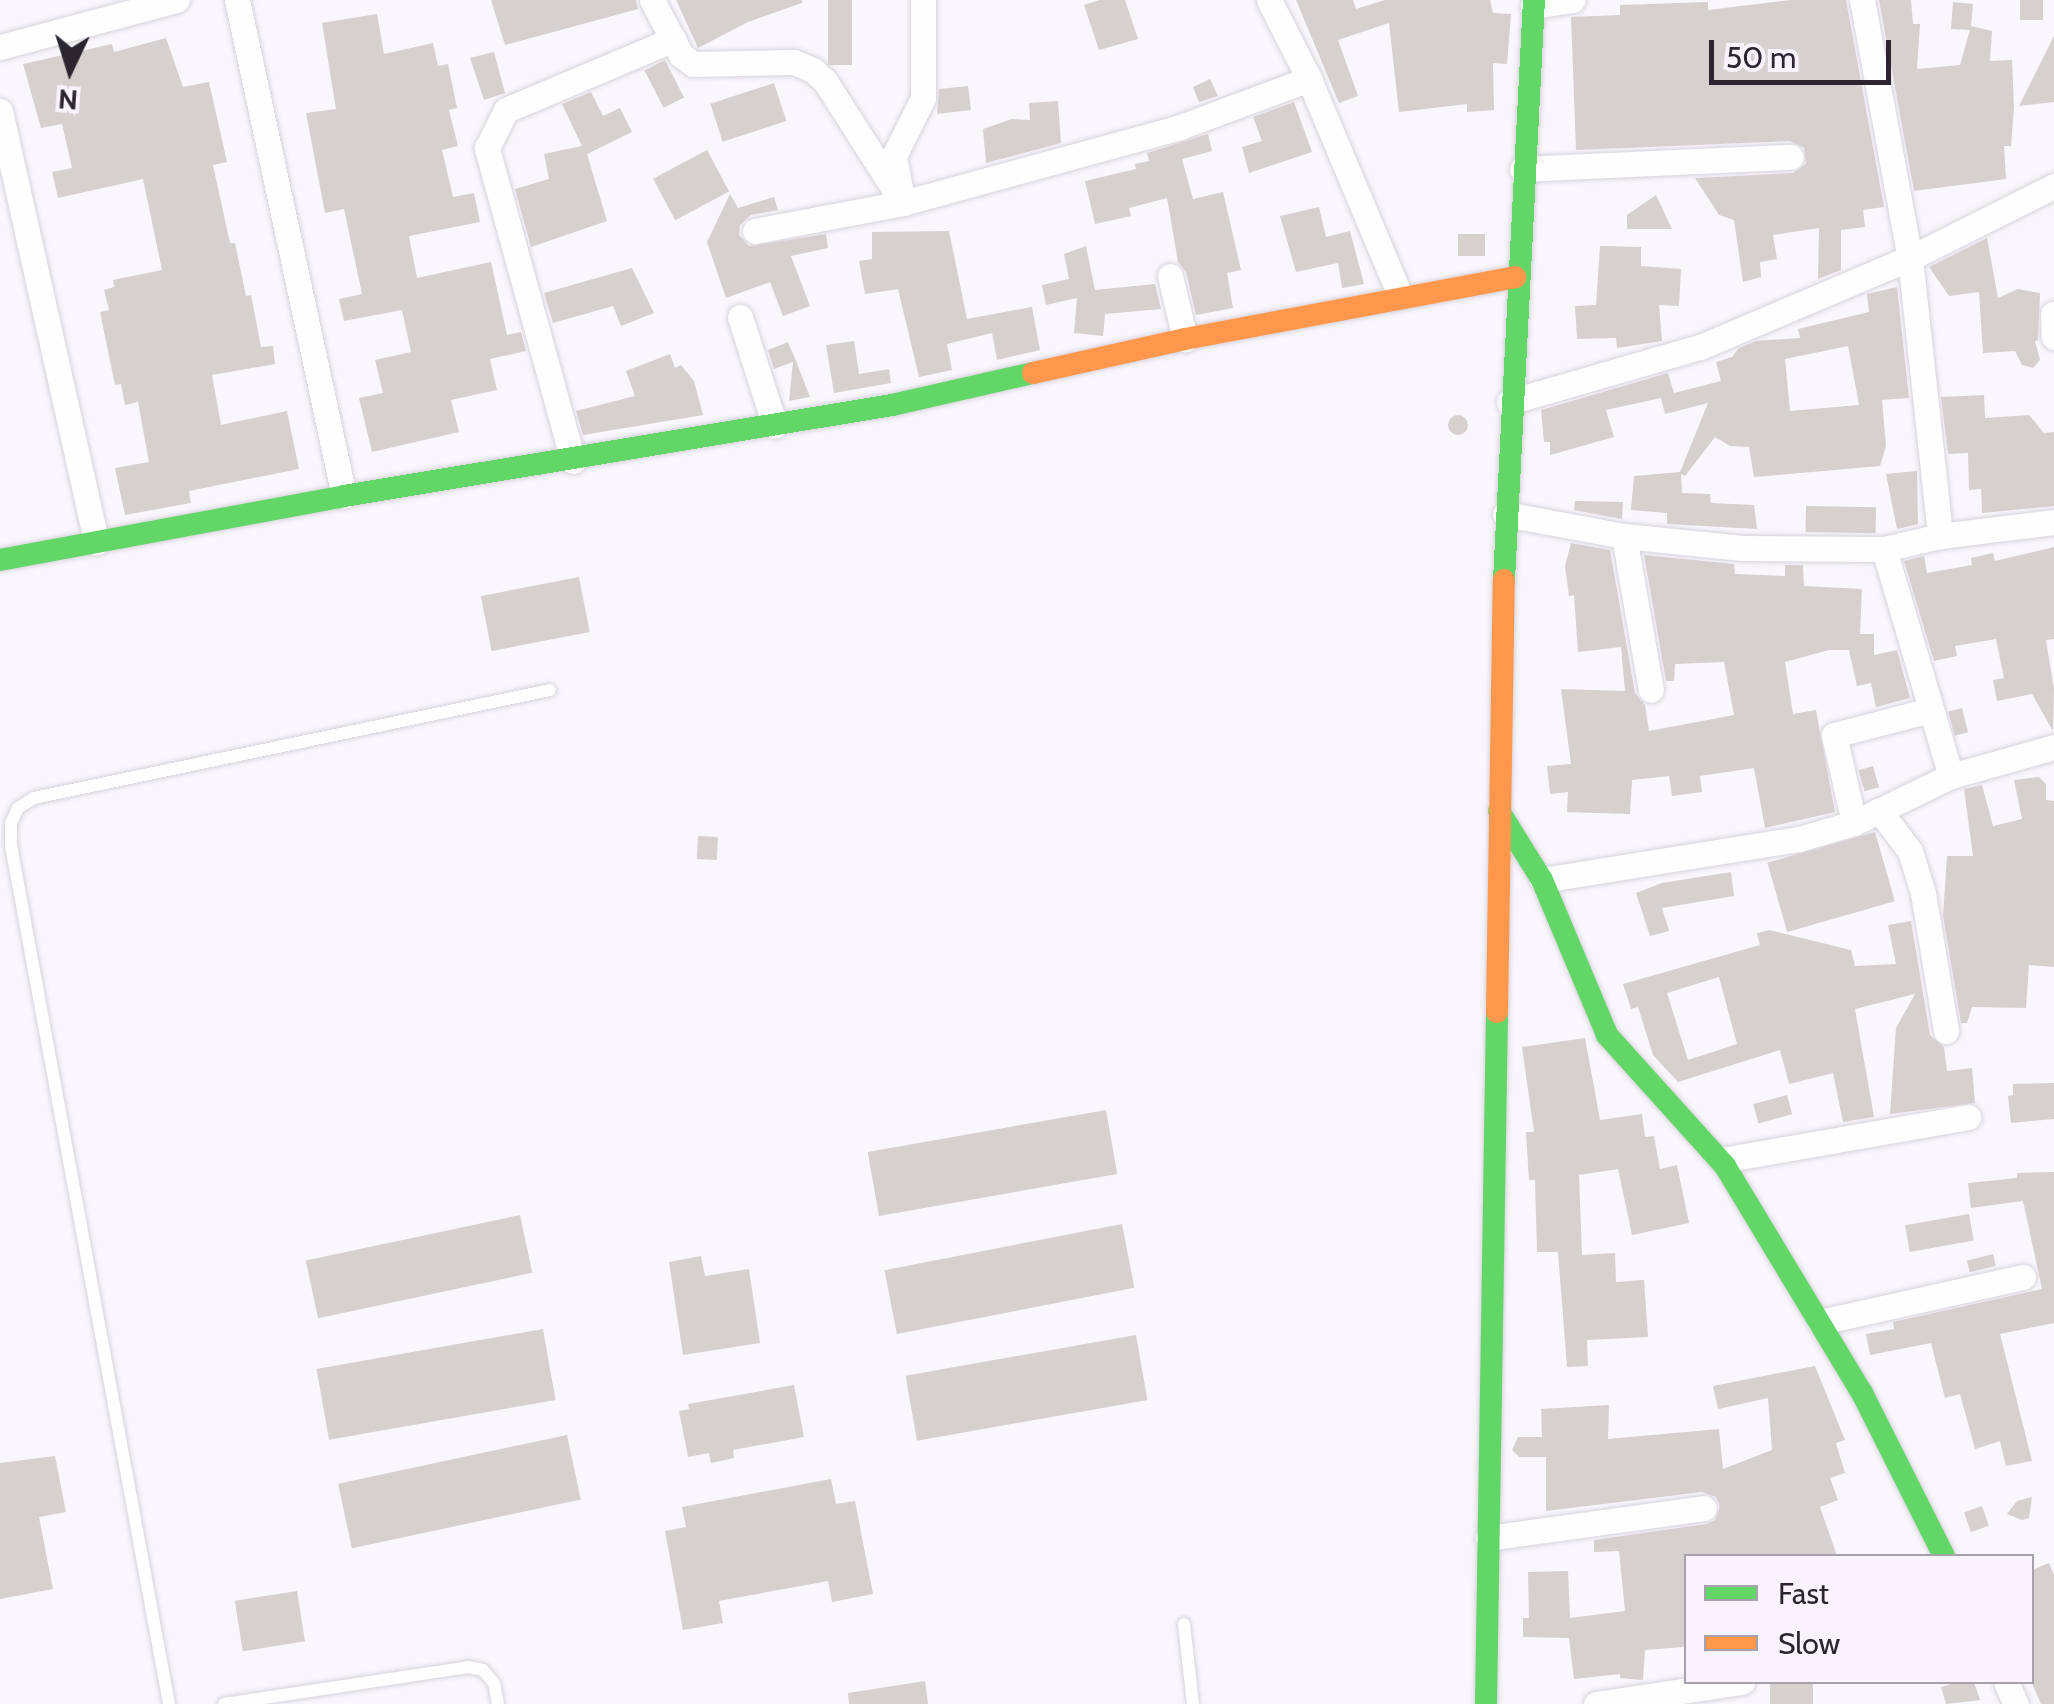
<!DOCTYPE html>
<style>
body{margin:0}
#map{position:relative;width:2054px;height:1704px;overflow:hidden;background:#f9f6fc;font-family:Cabin,sans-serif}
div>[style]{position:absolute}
.building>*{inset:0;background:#d6d0cf;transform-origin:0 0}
.round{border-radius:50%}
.roads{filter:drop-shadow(0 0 2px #d7d3da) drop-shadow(0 0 2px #d7d3da)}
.lane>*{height:12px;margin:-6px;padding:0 6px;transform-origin:6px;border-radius:6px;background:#fefeff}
.street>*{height:25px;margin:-12.5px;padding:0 12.5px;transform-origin:12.5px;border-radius:12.5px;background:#fefeff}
.fast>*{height:22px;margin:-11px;padding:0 11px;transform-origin:11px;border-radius:11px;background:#63d668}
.slow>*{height:22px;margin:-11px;padding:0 11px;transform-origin:11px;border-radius:11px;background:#ff974d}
span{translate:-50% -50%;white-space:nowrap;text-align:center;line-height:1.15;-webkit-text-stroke:10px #f9f3ff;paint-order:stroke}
.legend{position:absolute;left:1684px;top:1554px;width:350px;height:130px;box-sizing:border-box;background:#f9f3ff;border:2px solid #a6a1ac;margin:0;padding:12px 18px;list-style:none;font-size:30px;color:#2a252f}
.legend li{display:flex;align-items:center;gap:20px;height:50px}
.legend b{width:50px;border:2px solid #a6a1ac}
.north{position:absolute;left:20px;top:20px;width:100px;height:100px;-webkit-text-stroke:8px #f9f3ff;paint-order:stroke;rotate:184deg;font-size:28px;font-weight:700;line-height:40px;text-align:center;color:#2a252f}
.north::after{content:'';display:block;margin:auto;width:35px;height:45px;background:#2a252f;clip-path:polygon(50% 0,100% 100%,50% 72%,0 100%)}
.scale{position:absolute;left:1709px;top:40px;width:182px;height:45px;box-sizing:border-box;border:5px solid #2a252f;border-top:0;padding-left:12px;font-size:30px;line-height:35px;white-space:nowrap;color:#2a252f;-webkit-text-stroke:8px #f9f3ff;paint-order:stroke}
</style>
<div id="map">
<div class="building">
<i style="clip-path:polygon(491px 0,636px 0,638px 9px,505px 45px)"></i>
<i style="clip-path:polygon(676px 0,802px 0,802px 3px,748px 22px,698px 48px)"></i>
<i style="left:828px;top:0;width:24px;height:65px"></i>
<i style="clip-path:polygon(1100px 0,1125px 0,1138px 39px,1099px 50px,1084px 5px)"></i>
<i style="clip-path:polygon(1296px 0,1353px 0,1356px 9px,1385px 0,1490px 0,1493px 13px,1511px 14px,1507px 64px,1493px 63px,1494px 110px,1467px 112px,1467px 104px,1399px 112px,1389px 23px,1338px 40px,1358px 96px,1339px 103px)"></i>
<i style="clip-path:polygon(1791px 0,1846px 0,1884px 207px,1863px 210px,1865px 227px,1841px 230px,1841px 270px,1818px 279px,1819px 228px,1773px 235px,1777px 259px,1760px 262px,1761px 277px,1743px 282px,1734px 220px,1719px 215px,1695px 178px,1793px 173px,1806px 164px,1804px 148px,1790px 141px,1576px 150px,1571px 17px,1620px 15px,1620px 5px,1708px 2px,1708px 10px)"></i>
<i style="clip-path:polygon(1879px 0,1911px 0,1913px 24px,1920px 24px,1917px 69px,1960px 65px,1970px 30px,1951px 29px,1953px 2px,1973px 4px,1971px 26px,1992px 31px,1990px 61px,2012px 60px,2014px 107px,2011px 146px,2004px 146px,2006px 179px,1914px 191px)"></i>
<i style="left:2020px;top:0;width:23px;height:20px"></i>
<i style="clip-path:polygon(377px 14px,384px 54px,433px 43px,438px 66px,448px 64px,457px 108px,449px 110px,458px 146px,442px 150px,453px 197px,474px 193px,480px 222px,409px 236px,417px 278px,491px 262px,507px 335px,521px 332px,526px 351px,490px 359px,497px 390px,451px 400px,459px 432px,372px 452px,359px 398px,383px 393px,375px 360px,411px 352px,402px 310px,344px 321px,339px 299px,362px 294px,344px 209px,325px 213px,306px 113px,336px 109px,322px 23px)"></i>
<i style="clip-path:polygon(2054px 36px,2054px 102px,2019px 106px)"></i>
<i style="clip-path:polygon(166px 38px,183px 87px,209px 82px,227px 162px,213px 165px,230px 243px,235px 243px,246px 296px,251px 295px,261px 347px,273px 346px,275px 364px,212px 375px,221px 425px,287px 411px,299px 469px,189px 491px,191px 503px,125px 515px,115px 468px,149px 462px,138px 402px,125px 405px,121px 384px,115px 385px,100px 312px,109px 310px,104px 290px,114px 287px,113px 280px,162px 270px,143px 179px,58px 198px,52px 172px,72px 168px,62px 124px,41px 128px,23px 64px,112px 44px,114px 52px)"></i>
<i style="clip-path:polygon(494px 52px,505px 93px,484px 100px,470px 58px)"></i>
<i style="left:665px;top:60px;width:42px;height:23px;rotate:63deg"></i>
<i style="clip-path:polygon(1210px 79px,1218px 96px,1199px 102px,1193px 87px)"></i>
<i style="left:774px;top:83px;width:40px;height:67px;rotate:72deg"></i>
<i style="clip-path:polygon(968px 86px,971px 110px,937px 114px,939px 89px)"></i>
<i style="clip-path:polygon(591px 92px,603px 116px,620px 108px,632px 132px,587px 154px,607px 221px,531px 247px,515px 189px,549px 179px,544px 154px,582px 146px,562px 104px)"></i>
<i style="clip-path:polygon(1058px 101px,1061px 143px,986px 163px,983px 129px,1012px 119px,1030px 120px,1029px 103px)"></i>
<i style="clip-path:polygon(1294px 102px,1312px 152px,1249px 173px,1242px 147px,1262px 141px,1253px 117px)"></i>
<i style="clip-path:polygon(1208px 134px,1212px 151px,1182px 159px,1193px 199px,1223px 192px,1241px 270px,1227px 273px,1233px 308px,1196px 315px,1186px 272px,1178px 262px,1167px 198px,1129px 208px,1131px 216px,1095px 224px,1085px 181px,1136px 169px,1135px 164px,1149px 161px,1147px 153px)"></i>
<i style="left:707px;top:150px;width:47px;height:61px;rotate:62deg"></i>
<i style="clip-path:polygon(730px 194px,738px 208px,774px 197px,778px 210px,751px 215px,740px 225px,739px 235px,749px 246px,826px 234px,828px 248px,791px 256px,810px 306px,783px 316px,770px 282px,726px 298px,707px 242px)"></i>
<i style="clip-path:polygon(1656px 195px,1672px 229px,1627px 229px,1627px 215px)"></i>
<i style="clip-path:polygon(1319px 207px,1326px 237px,1350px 231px,1364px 284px,1342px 288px,1338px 263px,1296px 272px,1280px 216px)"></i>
<i style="clip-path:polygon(949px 231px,967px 319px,1032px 307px,1040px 350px,997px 360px,992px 333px,947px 344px,952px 370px,919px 377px,898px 289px,865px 294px,859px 261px,872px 259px,872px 232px)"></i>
<i style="left:1458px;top:234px;width:27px;height:22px"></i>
<i style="clip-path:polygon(1987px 238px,1998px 298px,2018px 289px,2040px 293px,2038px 340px,2035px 341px,2040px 360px,2033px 368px,2022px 365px,2015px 351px,1983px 353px,1979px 292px,1949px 296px,1929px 267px)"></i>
<i style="clip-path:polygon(1086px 246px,1095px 290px,1155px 284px,1161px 309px,1105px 314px,1103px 336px,1074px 333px,1077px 298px,1046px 305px,1042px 285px,1069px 279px,1064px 254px)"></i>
<i style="clip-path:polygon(1600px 246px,1641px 247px,1641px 266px,1681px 269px,1679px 306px,1659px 305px,1662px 341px,1617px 348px,1616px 338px,1577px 339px,1575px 306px,1596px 305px)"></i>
<i style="clip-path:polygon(632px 268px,654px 313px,621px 326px,613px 306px,553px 323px,544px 293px)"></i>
<i style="clip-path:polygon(evenodd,1897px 287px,1909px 398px,1882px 400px,1886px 446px,1880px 466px,1754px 477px,1749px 447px,1730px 446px,1715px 437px,1685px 476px,1681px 474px,1682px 493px,1710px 494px,1711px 503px,1754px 505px,1757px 529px,1667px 524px,1667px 513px,1631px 510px,1634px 476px,1680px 472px,1708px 403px,1665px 414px,1661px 398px,1606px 410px,1614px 437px,1550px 455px,1550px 442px,1544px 442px,1541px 410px,1668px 373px,1674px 393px,1721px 381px,1716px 362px,1732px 357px,1739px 348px,1756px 341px,1800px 338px,1798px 329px,1869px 312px,1867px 294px,1897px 287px,1848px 346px,1859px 405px,1790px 411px,1785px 359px,1848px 346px)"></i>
<i style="clip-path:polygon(854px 341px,859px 374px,889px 369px,891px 383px,834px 393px,826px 345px)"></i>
<i style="clip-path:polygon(788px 342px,796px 361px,810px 397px,789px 401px,793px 362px,774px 369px,768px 350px)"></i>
<i style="clip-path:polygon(670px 354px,675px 368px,681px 365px,694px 381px,703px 415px,583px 435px,576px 411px,635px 396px,626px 371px)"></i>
<i style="clip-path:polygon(1984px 395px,1985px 418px,2029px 415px,2044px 433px,2054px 432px,2054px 506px,1982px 513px,1981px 489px,1969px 490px,1968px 453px,1948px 454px,1941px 397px)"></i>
<i class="round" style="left:1448px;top:415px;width:20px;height:20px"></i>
<i style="clip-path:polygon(1917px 471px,1918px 524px,1897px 529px,1886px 474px)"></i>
<i style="clip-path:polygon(1575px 501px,1623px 502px,1622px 519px,1574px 510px)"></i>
<i style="left:1806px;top:506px;width:70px;height:26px;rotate:1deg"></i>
<i style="clip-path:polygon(1571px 543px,1610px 550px,1635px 693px,1645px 705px,1649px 731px,1734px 715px,1724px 662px,1675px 664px,1674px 681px,1666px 681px,1644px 555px,1734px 564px,1735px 574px,1785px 576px,1785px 565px,1803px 565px,1804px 586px,1862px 589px,1860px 634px,1874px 634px,1874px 655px,1897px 650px,1910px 698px,1876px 707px,1871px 683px,1857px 686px,1849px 650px,1829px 650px,1785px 662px,1793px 714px,1816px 710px,1835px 812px,1765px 828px,1754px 768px,1700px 776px,1702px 792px,1672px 796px,1669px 776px,1632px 780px,1630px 814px,1567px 812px,1568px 792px,1550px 794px,1547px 766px,1571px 764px,1561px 689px,1625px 691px,1621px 647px,1578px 652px,1574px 595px,1569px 596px,1565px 566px)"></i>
<i style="clip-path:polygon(2054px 547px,2054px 639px,2046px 640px,2054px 689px,2053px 731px,2032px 694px,1997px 701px,1993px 680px,2004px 678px,1996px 639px,1955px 646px,1957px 656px,1934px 661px,1904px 561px,1924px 556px,1927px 573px,1972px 565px,1971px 558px,1993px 553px,1995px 561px)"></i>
<i style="left:579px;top:577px;width:56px;height:100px;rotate:79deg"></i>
<i style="left:1962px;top:708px;width:25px;height:14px;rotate:76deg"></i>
<i style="left:1873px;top:766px;width:22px;height:15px;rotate:74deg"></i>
<i style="clip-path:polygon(2039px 777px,2046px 784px,2046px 800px,2054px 801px,2054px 967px,2029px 965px,2026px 1008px,1972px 1007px,1967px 1023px,1961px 1023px,1943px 916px,1947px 856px,1973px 856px,1964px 789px,1982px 785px,1993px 826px,2022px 819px,2014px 780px)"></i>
<i style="left:1875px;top:832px;width:72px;height:112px;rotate:74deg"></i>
<i style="left:698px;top:836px;width:20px;height:23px;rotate:3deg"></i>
<i style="clip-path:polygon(1731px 872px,1734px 896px,1662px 908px,1669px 931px,1650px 936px,1636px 893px,1662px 883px)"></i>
<i style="clip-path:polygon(evenodd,1911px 921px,1930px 1035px,1944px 1047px,1947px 1071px,1972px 1068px,1975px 1103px,1890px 1114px,1896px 1028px,1915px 994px,1855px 1009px,1874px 1117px,1843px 1122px,1833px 1073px,1789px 1084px,1780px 1050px,1678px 1082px,1653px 1055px,1638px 1007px,1631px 1009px,1623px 984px,1760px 945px,1757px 933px,1769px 930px,1851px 950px,1855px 966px,1896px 964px,1888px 925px,1911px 921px,1719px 977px,1737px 1044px,1688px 1060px,1667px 993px,1719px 977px)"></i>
<i style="clip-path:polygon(1585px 1038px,1600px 1120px,1642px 1114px,1645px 1137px,1654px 1136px,1660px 1169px,1677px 1165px,1689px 1223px,1632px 1235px,1618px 1169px,1579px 1175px,1582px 1255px,1615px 1253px,1616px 1282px,1644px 1280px,1648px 1337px,1587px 1340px,1588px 1366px,1567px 1367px,1558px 1252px,1537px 1252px,1535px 1180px,1529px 1180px,1526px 1132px,1534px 1132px,1522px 1047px)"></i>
<i style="clip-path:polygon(2054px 1083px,2054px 1119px,2011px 1123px,2008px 1096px,2013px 1095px,2013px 1084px)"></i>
<i style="left:1787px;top:1095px;width:20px;height:35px;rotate:75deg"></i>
<i style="left:1106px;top:1110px;width:65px;height:242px;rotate:80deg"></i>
<i style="clip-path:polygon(2054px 1172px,2054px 1323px,2000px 1334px,2032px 1461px,2006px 1466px,2000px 1441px,1975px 1449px,1960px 1394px,1945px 1398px,1931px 1343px,1870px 1355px,1866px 1334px,1894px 1329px,1893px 1322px,2042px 1289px,2023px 1201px,1971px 1208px,1968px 1183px,2017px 1178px,2017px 1173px)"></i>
<i style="left:1969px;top:1214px;width:27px;height:65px;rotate:80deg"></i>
<i style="left:520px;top:1215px;width:59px;height:219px;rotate:78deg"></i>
<i style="left:1122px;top:1224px;width:65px;height:242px;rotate:79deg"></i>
<i style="left:1993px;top:1254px;width:12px;height:27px;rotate:76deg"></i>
<i style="clip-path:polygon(701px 1256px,705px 1276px,749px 1269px,760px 1343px,683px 1355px,669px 1262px)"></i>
<i style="left:543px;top:1329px;width:72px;height:230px;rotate:80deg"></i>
<i style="left:1136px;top:1335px;width:66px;height:234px;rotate:80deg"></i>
<i style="clip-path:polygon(1815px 1366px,1845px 1440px,1836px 1443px,1845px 1473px,1830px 1478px,1838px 1500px,1820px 1507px,1837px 1556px,1686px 1556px,1686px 1642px,1683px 1647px,1645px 1650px,1643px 1680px,1620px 1678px,1620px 1674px,1574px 1679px,1569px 1638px,1523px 1637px,1523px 1618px,1529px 1618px,1528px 1572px,1568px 1571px,1570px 1618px,1625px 1611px,1619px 1551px,1594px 1552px,1594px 1540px,1706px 1524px,1715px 1520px,1720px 1507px,1716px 1497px,1702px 1492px,1546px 1511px,1546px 1457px,1519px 1457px,1512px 1450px,1518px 1437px,1542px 1437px,1541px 1409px,1609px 1405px,1608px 1439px,1719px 1429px,1723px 1469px,1772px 1450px,1768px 1398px,1718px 1409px,1713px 1386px)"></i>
<i style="clip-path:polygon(794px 1385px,804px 1437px,733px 1450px,734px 1458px,711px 1463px,709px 1453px,688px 1457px,679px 1411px,689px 1409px,688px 1404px)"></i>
<i style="left:567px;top:1435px;width:66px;height:234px;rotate:78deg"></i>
<i style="clip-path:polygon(55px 1456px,66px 1512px,39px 1517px,53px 1589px,0 1599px,0 1463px)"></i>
<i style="clip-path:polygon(831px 1479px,836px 1504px,855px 1501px,873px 1594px,832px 1602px,828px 1581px,719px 1601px,723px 1623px,683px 1630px,665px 1531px,686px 1527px,682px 1507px)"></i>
<i style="clip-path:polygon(2032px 1497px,2029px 1518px,2022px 1520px,2007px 1514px,2017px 1501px)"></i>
<i style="left:1982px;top:1506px;width:21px;height:19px;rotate:71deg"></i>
<i style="clip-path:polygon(2049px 1563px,2054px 1575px,2054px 1704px,2041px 1704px,2032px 1683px,2032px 1570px)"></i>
<i style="left:297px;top:1591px;width:51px;height:63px;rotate:81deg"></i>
<i style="clip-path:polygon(925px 1681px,928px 1704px,849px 1704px,848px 1693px)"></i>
<i style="left:1770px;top:1682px;width:43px;height:22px"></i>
<i style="clip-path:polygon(1958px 1682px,1974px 1682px,1980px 1700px,1946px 1704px,1941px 1687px)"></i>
</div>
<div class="roads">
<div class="lane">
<i style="left:1184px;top:1624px;width:81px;rotate:83.6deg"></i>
<i style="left:169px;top:1704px;width:872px;rotate:-100.43deg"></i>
<i style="left:11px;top:846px;width:23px;rotate:-90deg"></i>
<i style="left:11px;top:823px;width:17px;rotate:-65deg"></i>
<i style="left:18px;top:808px;width:19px;rotate:-32deg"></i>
<i style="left:34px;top:798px;width:527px;rotate:-11.82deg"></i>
<i style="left:224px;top:1704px;width:247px;rotate:-8.6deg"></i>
<i style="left:468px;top:1667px;width:15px;rotate:11deg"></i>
<i style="left:483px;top:1670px;width:17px;rotate:50deg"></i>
<i style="left:494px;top:1683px;width:21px;rotate:79deg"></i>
</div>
<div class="street">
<i style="left:237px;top:0;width:507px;rotate:77.83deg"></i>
<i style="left:652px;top:0;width:62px;rotate:62.2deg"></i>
<i style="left:681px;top:55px;width:15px;rotate:37deg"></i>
<i style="left:693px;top:64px;width:101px;rotate:-1.1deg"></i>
<i style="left:794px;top:62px;width:21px;rotate:23deg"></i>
<i style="left:813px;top:70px;width:16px;rotate:43deg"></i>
<i style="left:825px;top:81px;width:145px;rotate:57.4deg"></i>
<i style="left:1269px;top:0;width:89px;rotate:63.1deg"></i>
<i style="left:1309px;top:79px;width:235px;rotate:67.2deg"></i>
<i style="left:1862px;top:0;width:262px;rotate:79.5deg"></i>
<i style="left:1910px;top:258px;width:280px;rotate:83.8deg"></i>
<i style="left:1533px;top:6px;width:40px;rotate:-8.5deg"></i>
<i style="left:0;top:47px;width:183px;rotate:-14.9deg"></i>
<i style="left:0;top:111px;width:442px;rotate:77.4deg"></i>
<i style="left:1522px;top:169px;width:269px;rotate:-2.6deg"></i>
<i style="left:900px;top:188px;width:33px;rotate:-101deg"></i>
<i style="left:894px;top:156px;width:65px;rotate:-63.4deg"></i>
<i style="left:923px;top:98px;width:98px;rotate:-90deg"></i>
<i style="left:755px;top:231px;width:151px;rotate:-10.7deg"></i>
<i style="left:903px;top:203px;width:287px;rotate:-15.3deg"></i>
<i style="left:1180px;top:127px;width:138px;rotate:-20.4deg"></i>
<i style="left:1170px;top:276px;width:65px;rotate:76.6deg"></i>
<i style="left:2053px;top:314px;width:23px;rotate:88deg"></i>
<i style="left:740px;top:317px;width:114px;rotate:72.2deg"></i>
<i style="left:1509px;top:402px;width:199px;rotate:-16.1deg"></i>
<i style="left:1700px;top:347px;width:228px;rotate:-23deg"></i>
<i style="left:1910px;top:258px;width:161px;rotate:-26.6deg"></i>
<i style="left:573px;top:461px;width:325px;rotate:-105.4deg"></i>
<i style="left:487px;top:148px;width:42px;rotate:-63.4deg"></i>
<i style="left:506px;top:110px;width:182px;rotate:-22.9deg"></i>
<i style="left:1505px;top:514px;width:121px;rotate:10.5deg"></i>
<i style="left:1624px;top:536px;width:119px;rotate:5.8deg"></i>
<i style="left:1742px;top:548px;width:142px;rotate:0.4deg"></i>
<i style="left:1884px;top:549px;width:57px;rotate:-13.1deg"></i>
<i style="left:1940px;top:536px;width:115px;rotate:-7deg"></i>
<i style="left:1624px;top:536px;width:156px;rotate:80.1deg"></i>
<i style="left:1884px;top:549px;width:237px;rotate:73.6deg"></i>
<i style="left:1879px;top:810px;width:51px;rotate:52.9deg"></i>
<i style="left:1910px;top:851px;width:44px;rotate:72.8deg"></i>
<i style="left:1923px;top:893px;width:140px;rotate:80.5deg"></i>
<i style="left:1854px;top:823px;width:90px;rotate:-102.8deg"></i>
<i style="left:1834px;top:735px;width:99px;rotate:-14.6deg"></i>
<i style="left:1542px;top:880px;width:260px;rotate:-9.1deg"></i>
<i style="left:1799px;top:839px;width:57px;rotate:-16.2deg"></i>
<i style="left:1854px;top:823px;width:108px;rotate:-25.9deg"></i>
<i style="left:1951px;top:776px;width:107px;rotate:-15.7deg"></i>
<i style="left:1722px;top:1160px;width:250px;rotate:-9.9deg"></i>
<i style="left:1820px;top:1322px;width:208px;rotate:-12.5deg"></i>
<i style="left:1488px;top:1538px;width:218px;rotate:-7.9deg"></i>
<i style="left:2006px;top:1682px;width:24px;rotate:66deg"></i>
<i style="left:1596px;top:1704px;width:148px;rotate:-8.6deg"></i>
</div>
<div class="fast">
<i style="left:0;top:560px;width:350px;rotate:-10.5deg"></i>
<i style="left:344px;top:496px;width:556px;rotate:-9.43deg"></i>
<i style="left:892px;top:405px;width:145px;rotate:-12.8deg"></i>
<i style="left:1504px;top:580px;width:581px;rotate:-87.04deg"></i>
<i style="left:1499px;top:811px;width:81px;rotate:58.1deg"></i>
<i style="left:1542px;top:880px;width:168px;rotate:67.2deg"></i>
<i style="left:1607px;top:1035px;width:176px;rotate:48deg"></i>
<i style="left:1725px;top:1166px;width:265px;rotate:58.9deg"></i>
<i style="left:1862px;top:1393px;width:182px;rotate:63.3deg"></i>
<i style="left:1486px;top:1704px;width:692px;rotate:-89.09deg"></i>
</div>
<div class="slow">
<i style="left:1033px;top:373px;width:156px;rotate:-12.6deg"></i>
<i style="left:1185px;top:339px;width:336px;rotate:-10.6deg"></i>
<i style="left:1497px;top:1012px;width:432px;rotate:-89.1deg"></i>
</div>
</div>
<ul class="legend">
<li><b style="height:12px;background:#63d668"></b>Fast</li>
<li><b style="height:12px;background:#ff974d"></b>Slow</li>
</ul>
<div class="north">N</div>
<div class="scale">50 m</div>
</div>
